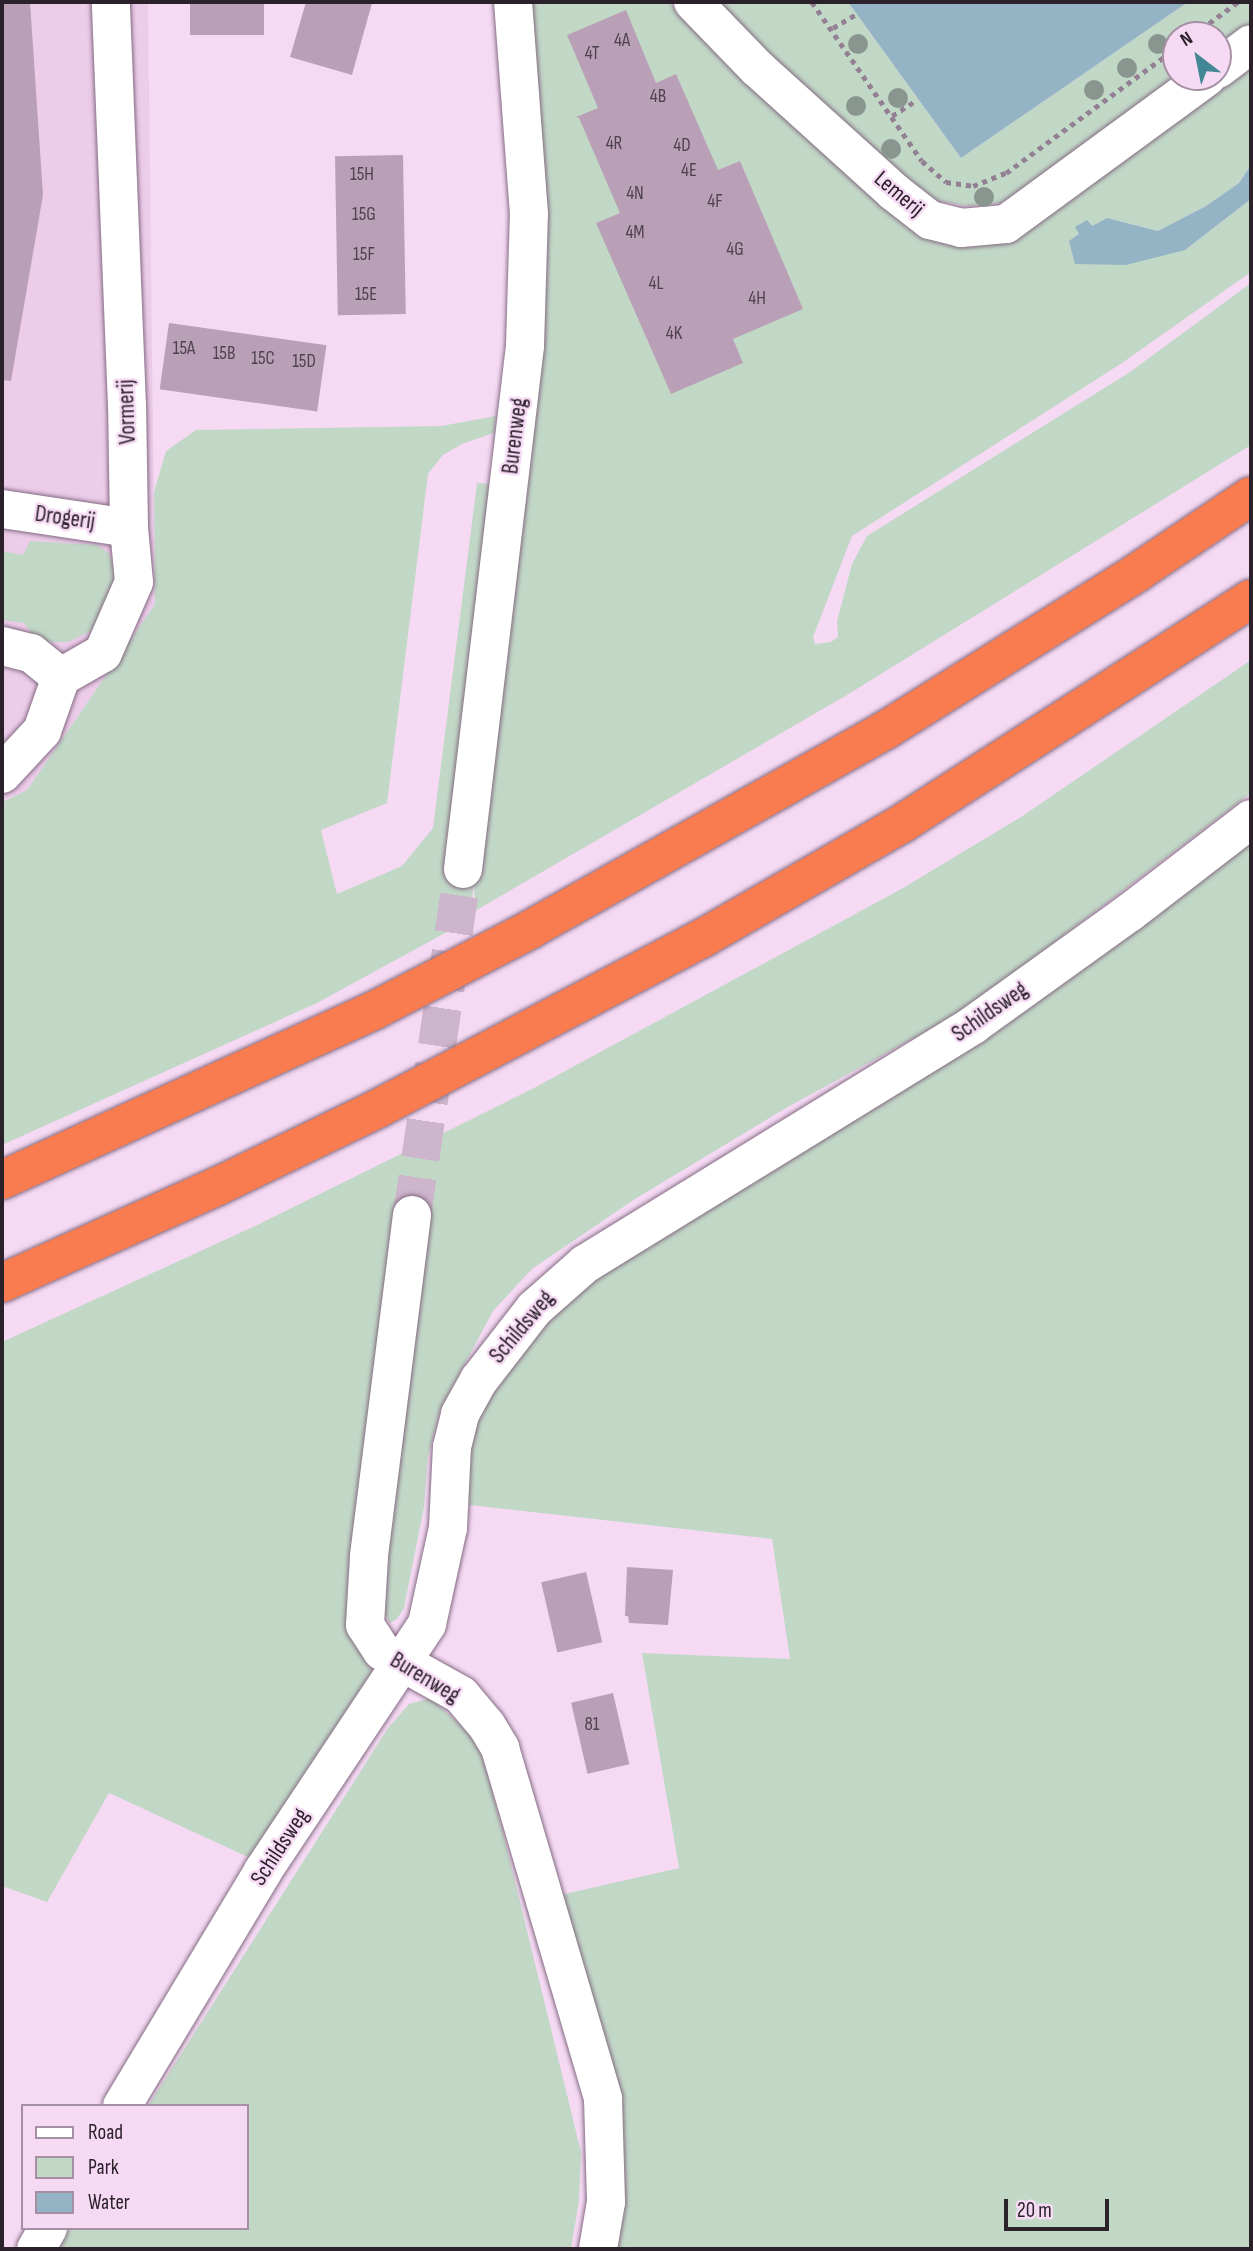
<!DOCTYPE html>
<style>
body{margin:0}
#map{position:relative;width:1253px;height:2251px;overflow:hidden;background:#f6daf4;font-family:"Sofia Sans Condensed",sans-serif}
div>[style]{position:absolute}
.built>*{inset:0;background:#edccea}
.green>*{inset:0;background:#c2d8c7}
.water>*{inset:0;background:#94b4c6}
.building>*{inset:0;background:#baa0b7;transform-origin:0 0}
.minor-tunnel>*{height:38px;margin-top:-19px;transform-origin:0;background:repeating-linear-gradient(90deg,#cdb5cc 0 38px,transparent 0 57px)}
.path>*{height:4.5px;margin-top:-2.25px;transform-origin:0;background:repeating-linear-gradient(90deg,#938092 0 5px,transparent 0 10px)}
.roads{filter:drop-shadow(0 0 2px #846c83) drop-shadow(0 0 2px #846c83)}
.minor>*{height:38px;margin:-19px;padding:0 19px;transform-origin:19px;border-radius:19px;background:#fff}
.motorway>*{height:38px;margin:-19px;padding:0 19px;transform-origin:19px;border-radius:19px;background:#f87c4f}
.trees>*{width:20px;height:20px;margin:-10px;border-radius:50%;background:#899690}
span{translate:-50% -50%;white-space:nowrap;text-align:center;line-height:1.15;-webkit-text-stroke:5px #f6daf4;paint-order:stroke}
.number-label{font-size:19px;color:#4f414d}
.number-label span{-webkit-text-stroke-width:0}
.street-label{font-size:23px;color:#2b212a}
.frame{position:absolute;inset:0;border:4px solid #2b212a;pointer-events:none}
.legend{position:absolute;left:21px;top:2104px;width:228px;height:126px;box-sizing:border-box;background:#f6daf4;border:2px solid #a590a3;margin:0;padding:9px 12px;list-style:none;font-size:21px;color:#2b212a}
.legend li{display:flex;align-items:center;gap:14px;height:35px}
.legend b{width:35px;border:2px solid #a590a3}
.north{position:absolute;left:1162px;top:21px;width:70px;height:70px;box-sizing:border-box;background:#f6daf4;border:2px solid #a590a3;border-radius:50%;rotate:328deg;font-size:19px;font-weight:700;line-height:28px;text-align:center;color:#2b212a}
.north::after{content:'';display:block;margin:auto;width:24px;height:32px;background:#428794;clip-path:polygon(50% 0,100% 100%,50% 72%,0 100%)}
.scale{position:absolute;left:1004px;top:2199px;width:105px;height:32px;box-sizing:border-box;border:4px solid #2b212a;border-top:0;padding-left:9px;font-size:21px;line-height:24px;white-space:nowrap;color:#2b212a;-webkit-text-stroke:5px #f6daf4;paint-order:stroke}
</style>
<div id="map">
<div class="built">
<i style="clip-path:polygon(2px 2px,148px 2px,155px 604px,27px 790px,2px 801px)"></i>
</div>
<div class="green">
<i style="clip-path:polygon(525px 2px,669px 2px,725px 63px,921px 234px,947px 245px,969px 247px,1003px 242px,1098px 180px,1251px 68px,1251px 165px,1239px 183px,1206px 206px,1158px 231px,1107px 218px,1092px 226px,1075px 227px,1185px 250px,1251px 199px,1251px 272px,1122px 363px,852px 536px,813px 637px,815px 644px,831px 642px,838px 637px,837px 621px,852px 564px,867px 536px,1130px 372px,1251px 283px,1251px 445px,847px 695px,475px 911px,474px 885px,469px 920px,317px 1003px,2px 1145px,2px 802px,27px 790px,155px 604px,154px 492px,166px 451px,196px 430px,441px 426px,496px 416px,494px 433px,462px 444px,443px 455px,428px 474px,387px 803px,321px 830px,337px 894px,402px 866px,433px 828px,477px 483px,490px 484px,475px 866px,529px 478px,521px 477px)"></i>
<i style="clip-path:polygon(714px 2px,848px 2px,961px 158px,1188px 2px,1251px 2px,1251px 27px,1218px 51px,1218px 35px,1176px 35px,1176px 77px,1017px 195px,1000px 203px,969px 206px,938px 201px,924px 193px,825px 109px)"></i>
<i style="clip-path:polygon(30px 541px,97px 545px,109px 553px,116px 574px,100px 627px,68px 642px,47px 642px,35px 639px,24px 623px,2px 620px,2px 551px,23px 555px)"></i>
<i style="clip-path:polygon(1251px 660px,1251px 793px,967px 1009px,786px 1108px,635px 1199px,532px 1269px,493px 1311px,441px 1409px,428px 1456px,424px 1507px,404px 1608px,397px 1619px,390px 1623px,383px 1611px,371px 1656px,372px 1676px,250px 1858px,109px 1793px,47px 1902px,2px 1886px,2px 1342px,255px 1226px,532px 1089px,903px 888px,1021px 817px)"></i>
<i style="clip-path:polygon(1251px 833px,1251px 2249px,605px 2249px,556px 1896px,679px 1868px,642px 1653px,790px 1659px,772px 1539px,461px 1504px,475px 1420px,552px 1307px)"></i>
<i style="clip-path:polygon(431px 1698px,470px 1734px,483px 1758px,503px 1832px,581px 2152px,579px 2201px,571px 2249px,57px 2249px,70px 2228px,247px 2228px,247px 2106px,148px 2106px,388px 1728px,409px 1704px)"></i>
</div>
<div class="water">
<i style="clip-path:polygon(848px 2px,1188px 2px,961px 158px)"></i>
<i style="clip-path:polygon(1251px 165px,1251px 199px,1185px 250px,1126px 265px,1075px 264px,1069px 241px,1079px 234px,1075px 227px,1087px 220px,1092px 226px,1107px 218px,1158px 231px,1206px 206px,1239px 183px)"></i>
</div>
<div class="building">
<i style="clip-path:polygon(2px 2px,30px 2px,43px 195px,11px 381px,2px 380px)"></i>
<i style="left:190px;top:2px;width:74px;height:33px"></i>
<i style="clip-path:polygon(306px 2px,372px 3px,352px 75px,290px 57px)"></i>
<i style="clip-path:polygon(626px 10px,656px 83px,676px 74px,718px 170px,740px 161px,803px 309px,733px 339px,743px 363px,671px 394px,596px 223px,620px 213px,579px 118px,576px 117px,598px 108px,567px 35px)"></i>
<i style="left:403px;top:155px;width:159px;height:68px;rotate:89deg"></i>
<i style="left:169px;top:323px;width:159px;height:67px;rotate:8deg"></i>
<i style="clip-path:polygon(627px 1567px,673px 1570px,668px 1625px,629px 1623px,628px 1616px,625px 1616px)"></i>
<i style="left:586px;top:1572px;width:72px;height:46px;rotate:77deg"></i>
<i style="left:613px;top:1693px;width:73px;height:43px;rotate:77deg"></i>
</div>
<div class="minor-tunnel">
<i style="left:412px;top:1215px;width:350px;rotate:-81.6deg"></i>
</div>
<div class="path">
<i style="left:812px;top:2px;width:193px;rotate:55.3deg"></i>
<i style="left:922px;top:161px;width:32px;rotate:41deg"></i>
<i style="left:946px;top:182px;width:27px;rotate:8deg"></i>
<i style="left:973px;top:186px;width:35px;rotate:-22deg"></i>
<i style="left:1006px;top:173px;width:211px;rotate:-36.3deg"></i>
<i style="left:833px;top:28px;width:27px;rotate:-31deg"></i>
<i style="left:1193px;top:35px;width:56px;rotate:-36.3deg"></i>
<i style="left:892px;top:116px;width:27px;rotate:-33deg"></i>
</div>
<div class="roads">
<div class="minor">
<i style="left:693px;top:2px;width:92px;rotate:45.9deg"></i>
<i style="left:757px;top:68px;width:185px;rotate:42.1deg"></i>
<i style="left:894px;top:192px;width:46px;rotate:37.9deg"></i>
<i style="left:930px;top:220px;width:32px;rotate:14deg"></i>
<i style="left:961px;top:228px;width:45px;rotate:-5.1deg"></i>
<i style="left:1006px;top:224px;width:249px;rotate:-36.2deg"></i>
<i style="left:1218px;top:69px;width:41px;rotate:-37.1deg"></i>
<i style="left:2px;top:509px;width:128px;rotate:8.5deg"></i>
<i style="left:2px;top:646px;width:30px;rotate:14deg"></i>
<i style="left:31px;top:653px;width:38px;rotate:39deg"></i>
<i style="left:2px;top:774px;width:59px;rotate:-47.1deg"></i>
<i style="left:42px;top:731px;width:57px;rotate:-70.6deg"></i>
<i style="left:61px;top:677px;width:48px;rotate:-29.7deg"></i>
<i style="left:103px;top:653px;width:77px;rotate:-66.4deg"></i>
<i style="left:134px;top:582px;width:54px;rotate:-95.3deg"></i>
<i style="left:129px;top:528px;width:122px;rotate:-90.9deg"></i>
<i style="left:127px;top:406px;width:404px;rotate:-92.3deg"></i>
<i style="left:463px;top:869px;width:527px;rotate:-83.24deg"></i>
<i style="left:525px;top:346px;width:132px;rotate:-88.3deg"></i>
<i style="left:529px;top:214px;width:213px;rotate:-94.3deg"></i>
<i style="left:412px;top:1215px;width:345px;rotate:97.2deg"></i>
<i style="left:369px;top:1557px;width:68px;rotate:93.4deg"></i>
<i style="left:365px;top:1625px;width:31px;rotate:57deg"></i>
<i style="left:382px;top:1651px;width:90px;rotate:29.1deg"></i>
<i style="left:461px;top:1695px;width:40px;rotate:50deg"></i>
<i style="left:487px;top:1726px;width:26px;rotate:59deg"></i>
<i style="left:500px;top:1748px;width:366px;rotate:73.6deg"></i>
<i style="left:603px;top:2099px;width:103px;rotate:88.3deg"></i>
<i style="left:606px;top:2202px;width:48px;rotate:99.7deg"></i>
<i style="left:122px;top:2106px;width:274px;rotate:-59deg"></i>
<i style="left:263px;top:1871px;width:296px;rotate:-56.4deg"></i>
<i style="left:427px;top:1624px;width:98px;rotate:-77.7deg"></i>
<i style="left:448px;top:1528px;width:81px;rotate:-87.2deg"></i>
<i style="left:452px;top:1447px;width:34px;rotate:-76deg"></i>
<i style="left:460px;top:1414px;width:39px;rotate:-61deg"></i>
<i style="left:479px;top:1380px;width:90px;rotate:-52.2deg"></i>
<i style="left:534px;top:1309px;width:68px;rotate:-41.4deg"></i>
<i style="left:585px;top:1264px;width:456px;rotate:-31.6deg"></i>
<i style="left:973px;top:1025px;width:192px;rotate:-35.7deg"></i>
<i style="left:1129px;top:913px;width:154px;rotate:-37.6deg"></i>
<i style="left:36px;top:2249px;width:24px;rotate:-60deg"></i>
</div>
<div class="motorway">
<i style="left:2px;top:1180px;width:410px;rotate:-24.5deg"></i>
<i style="left:375px;top:1010px;width:176px;rotate:-27.4deg"></i>
<i style="left:531px;top:929px;width:405px;rotate:-29.3deg"></i>
<i style="left:884px;top:731px;width:300px;rotate:-32deg"></i>
<i style="left:1138px;top:572px;width:136px;rotate:-33.9deg"></i>
<i style="left:2px;top:1283px;width:237px;rotate:-24.2deg"></i>
<i style="left:218px;top:1186px;width:177px;rotate:-25.8deg"></i>
<i style="left:377px;top:1109px;width:368px;rotate:-27.7deg"></i>
<i style="left:703px;top:938px;width:231px;rotate:-29.9deg"></i>
<i style="left:903px;top:823px;width:414px;rotate:-32.8deg"></i>
</div>
</div>
<div class="trees">
<i style="left:858px;top:44px"></i>
<i style="left:1158px;top:44px"></i>
<i style="left:1127px;top:68px"></i>
<i style="left:1094px;top:90px"></i>
<i style="left:898px;top:98px"></i>
<i style="left:856px;top:106px"></i>
<i style="left:891px;top:149px"></i>
<i style="left:984px;top:197px"></i>
</div>
<div class="number-label">
<span style="left:622px;top:41px">4A</span>
<span style="left:592px;top:54px">4T</span>
<span style="left:658px;top:97px">4B</span>
<span style="left:614px;top:144px">4R</span>
<span style="left:682px;top:146px">4D</span>
<span style="left:689px;top:171px">4E</span>
<span style="left:362px;top:175px">15H</span>
<span style="left:635px;top:194px">4N</span>
<span style="left:715px;top:202px">4F</span>
<span style="left:364px;top:215px">15G</span>
<span style="left:635px;top:233px">4M</span>
<span style="left:735px;top:250px">4G</span>
<span style="left:364px;top:255px">15F</span>
<span style="left:656px;top:284px">4L</span>
<span style="left:366px;top:295px">15E</span>
<span style="left:757px;top:299px">4H</span>
<span style="left:674px;top:334px">4K</span>
<span style="left:184px;top:349px">15A</span>
<span style="left:224px;top:354px">15B</span>
<span style="left:263px;top:359px">15C</span>
<span style="left:304px;top:362px">15D</span>
<span style="left:592px;top:1725px">81</span>
</div>
<div class="street-label">
<span style="left:899px;top:194px;rotate:40deg">Lemerij</span>
<span style="left:127px;top:412px;rotate:-92deg">Vormerij</span>
<span style="left:515px;top:436px;rotate:-83deg">Burenweg</span>
<span style="left:65px;top:518px;rotate:8deg">Drogerij</span>
<span style="left:990px;top:1012px;rotate:-35deg">Schildsweg</span>
<span style="left:522px;top:1327px;rotate:-50deg">Schildsweg</span>
<span style="left:425px;top:1678px;rotate:31deg">Burenweg</span>
<span style="left:280px;top:1847px;rotate:-57deg">Schildsweg</span>
</div>
<div class="frame"></div>
<ul class="legend">
<li><b style="height:9px;background:#fff"></b>Road</li>
<li><b style="height:19px;background:#c2d8c7"></b>Park</li>
<li><b style="height:19px;background:#94b4c6"></b>Water</li>
</ul>
<div class="north">N</div>
<div class="scale">20 m</div>
</div>
